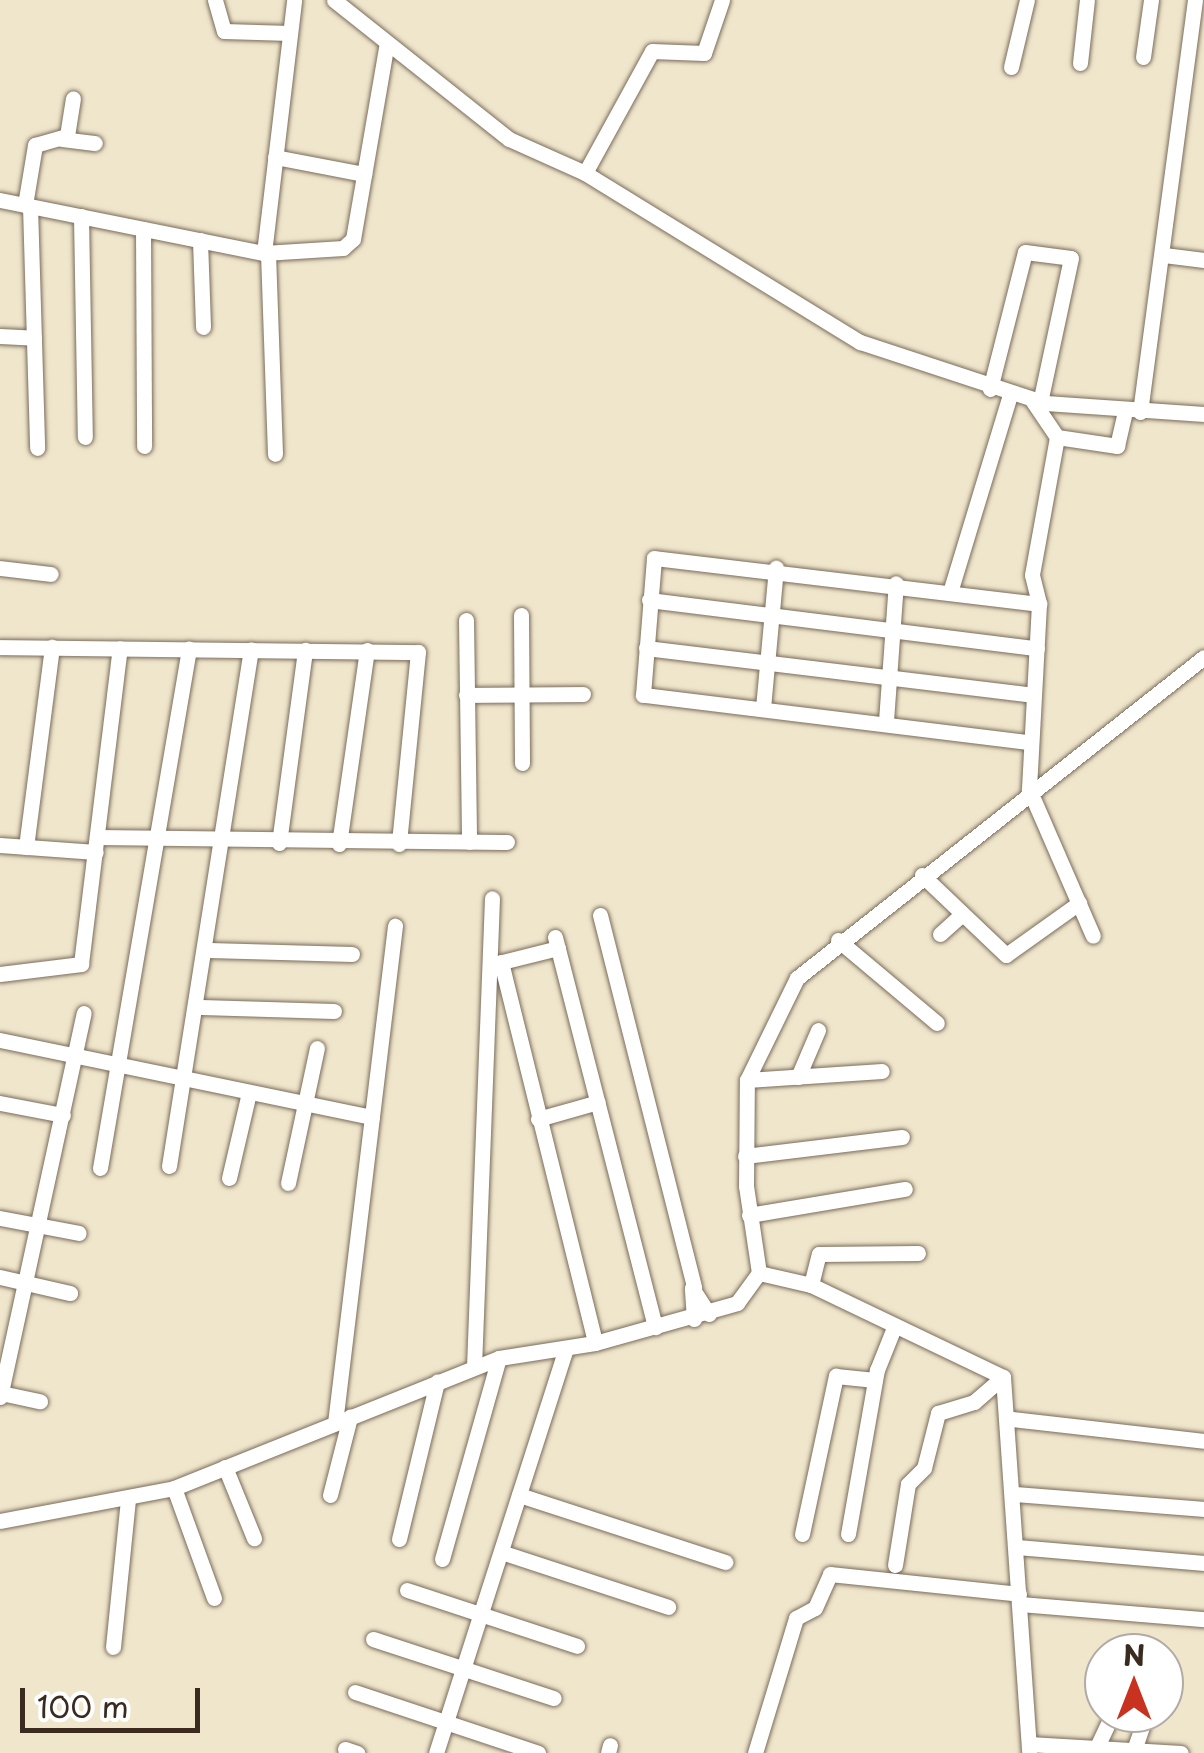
<!DOCTYPE html>
<style>
body{margin:0}
#map{position:relative;width:1204px;height:1753px;overflow:hidden;background:#f0e6cc;font-family:"Playpen Sans",sans-serif}
div>[style]{position:absolute}
.roads{filter:drop-shadow(0 0 2px #7a6c5b) drop-shadow(0 0 2px #7a6c5b)}
.minor>*{height:15px;margin:-7.5px;padding:0 7.5px;transform-origin:7.5px;border-radius:7.5px;background:#fff}
span{translate:-50% -50%;white-space:nowrap;text-align:center;line-height:1.15;-webkit-text-stroke:10px #fff;paint-order:stroke}
.north{position:absolute;left:1084px;top:1633px;width:100px;height:100px;box-sizing:border-box;background:#fff;border:2px solid #b1aaa5;border-radius:50%;rotate:0deg;font-size:28px;font-weight:700;line-height:40px;text-align:center;color:#3b2a1e}
.north::after{content:'';display:block;margin:auto;width:35px;height:45px;background:#c8321e;clip-path:polygon(50% 0,100% 100%,50% 72%,0 100%)}
.scale{position:absolute;left:20px;top:1688px;width:180px;height:45px;box-sizing:border-box;border:5px solid #3b2a1e;border-top:0;padding-left:12px;font-size:30px;line-height:35px;white-space:nowrap;color:#3b2a1e;-webkit-text-stroke:8px #fff;paint-order:stroke}
</style>
<div id="map">
<div class="roads">
<div class="minor">
<i style="left:215px;top:0;width:32px;rotate:74deg"></i>
<i style="left:224px;top:31px;width:66px;rotate:1.7deg"></i>
<i style="left:334px;top:0;width:223px;rotate:38.5deg"></i>
<i style="left:509px;top:139px;width:83px;rotate:24.1deg"></i>
<i style="left:585px;top:173px;width:323px;rotate:31.6deg"></i>
<i style="left:860px;top:342px;width:196px;rotate:18.2deg"></i>
<i style="left:1046px;top:403px;width:158px;rotate:4deg"></i>
<i style="left:1143px;top:57px;width:58px;rotate:-82deg"></i>
<i style="left:1080px;top:63px;width:63px;rotate:-83.7deg"></i>
<i style="left:1011px;top:67px;width:69px;rotate:-76.6deg"></i>
<i style="left:62px;top:139px;width:33px;rotate:7deg"></i>
<i style="left:275px;top:157px;width:91px;rotate:10.8deg"></i>
<i style="left:585px;top:173px;width:139px;rotate:-61.2deg"></i>
<i style="left:652px;top:51px;width:52px;rotate:2.2deg"></i>
<i style="left:704px;top:53px;width:56px;rotate:-71.2deg"></i>
<i style="left:0;top:200px;width:269px;rotate:11.4deg"></i>
<i style="left:264px;top:253px;width:79px;rotate:-3.6deg"></i>
<i style="left:343px;top:248px;width:13px;rotate:-42deg"></i>
<i style="left:353px;top:239px;width:195px;rotate:-80.2deg"></i>
<i style="left:25px;top:205px;width:61px;rotate:-80.5deg"></i>
<i style="left:35px;top:145px;width:33px;rotate:-16deg"></i>
<i style="left:67px;top:136px;width:38px;rotate:-81deg"></i>
<i style="left:30px;top:206px;width:242px;rotate:88.3deg"></i>
<i style="left:81px;top:216px;width:221px;rotate:89deg"></i>
<i style="left:143px;top:229px;width:217px;rotate:89.7deg"></i>
<i style="left:200px;top:240px;width:87px;rotate:88deg"></i>
<i style="left:264px;top:253px;width:255px;rotate:-83.2deg"></i>
<i style="left:268px;top:253px;width:201px;rotate:88deg"></i>
<i style="left:1164px;top:255px;width:40px;rotate:7.1deg"></i>
<i style="left:0;top:336px;width:34px;rotate:3deg"></i>
<i style="left:990px;top:389px;width:141px;rotate:-75.7deg"></i>
<i style="left:1025px;top:252px;width:46px;rotate:7.4deg"></i>
<i style="left:1071px;top:258px;width:147px;rotate:102.1deg"></i>
<i style="left:1032px;top:400px;width:45px;rotate:56deg"></i>
<i style="left:1057px;top:437px;width:140px;rotate:100.3deg"></i>
<i style="left:1032px;top:575px;width:30px;rotate:76deg"></i>
<i style="left:1140px;top:412px;width:416px;rotate:-82.4deg"></i>
<i style="left:1057px;top:437px;width:61px;rotate:8.5deg"></i>
<i style="left:1117px;top:446px;width:36px;rotate:-77deg"></i>
<i style="left:0;top:568px;width:51px;rotate:6.7deg"></i>
<i style="left:951px;top:589px;width:203px;rotate:-73.1deg"></i>
<i style="left:649px;top:600px;width:391px;rotate:7.1deg"></i>
<i style="left:521px;top:615px;width:148px;rotate:89.6deg"></i>
<i style="left:466px;top:620px;width:222px;rotate:89.2deg"></i>
<i style="left:0;top:647px;width:418px;rotate:0.7deg"></i>
<i style="left:418px;top:652px;width:193px;rotate:95.7deg"></i>
<i style="left:646px;top:648px;width:389px;rotate:6.9deg"></i>
<i style="left:466px;top:695px;width:117px;rotate:-0.5deg"></i>
<i style="left:763px;top:708px;width:141px;rotate:-84.7deg"></i>
<i style="left:886px;top:721px;width:138px;rotate:-85.9deg"></i>
<i style="left:1027px;top:742px;width:387px;rotate:-173deg"></i>
<i style="left:643px;top:695px;width:137px;rotate:-85.4deg"></i>
<i style="left:654px;top:558px;width:388px;rotate:6.8deg"></i>
<i style="left:1039px;top:604px;width:185px;rotate:93.1deg"></i>
<i style="left:1029px;top:789px;width:160px;rotate:66.5deg"></i>
<i style="left:98px;top:837px;width:409px;rotate:0.7deg"></i>
<i style="left:279px;top:843px;width:195px;rotate:-82.3deg"></i>
<i style="left:339px;top:844px;width:196px;rotate:-81.8deg"></i>
<i style="left:0;top:845px;width:96px;rotate:4.2deg"></i>
<i style="left:26px;top:847px;width:202px;rotate:-82.6deg"></i>
<i style="left:922px;top:875px;width:116px;rotate:43.6deg"></i>
<i style="left:1006px;top:955px;width:90px;rotate:-35.5deg"></i>
<i style="left:600px;top:915px;width:384px;rotate:75.8deg"></i>
<i style="left:940px;top:934px;width:30px;rotate:-42deg"></i>
<i style="left:555px;top:937px;width:403px;rotate:75.6deg"></i>
<i style="left:838px;top:940px;width:129px;rotate:40deg"></i>
<i style="left:209px;top:950px;width:143px;rotate:1.6deg"></i>
<i style="left:501px;top:962px;width:392px;rotate:76.1deg"></i>
<i style="left:494px;top:964px;width:66px;rotate:-14deg"></i>
<i style="left:0;top:974px;width:82px;rotate:-7deg"></i>
<i style="left:81px;top:964px;width:318px;rotate:-83deg"></i>
<i style="left:201px;top:1007px;width:133px;rotate:1.7deg"></i>
<i style="left:0;top:1040px;width:380px;rotate:11.7deg"></i>
<i style="left:798px;top:1077px;width:51px;rotate:-66.9deg"></i>
<i style="left:747px;top:1080px;width:135px;rotate:-3.8deg"></i>
<i style="left:0;top:1103px;width:64px;rotate:10.8deg"></i>
<i style="left:538px;top:1119px;width:62px;rotate:-15.8deg"></i>
<i style="left:745px;top:1156px;width:158px;rotate:-6.9deg"></i>
<i style="left:169px;top:1166px;width:523px;rotate:-80.99deg"></i>
<i style="left:100px;top:1168px;width:527px;rotate:-80.27deg"></i>
<i style="left:229px;top:1178px;width:87px;rotate:-76.8deg"></i>
<i style="left:288px;top:1183px;width:138px;rotate:-77.9deg"></i>
<i style="left:749px;top:1215px;width:158px;rotate:-9.5deg"></i>
<i style="left:0;top:1218px;width:80px;rotate:10.8deg"></i>
<i style="left:759px;top:1273px;width:53px;rotate:13deg"></i>
<i style="left:811px;top:1285px;width:213px;rotate:25.6deg"></i>
<i style="left:1003px;top:1377px;width:377px;rotate:86deg"></i>
<i style="left:0;top:1277px;width:72px;rotate:12.9deg"></i>
<i style="left:811px;top:1285px;width:32px;rotate:-76deg"></i>
<i style="left:819px;top:1254px;width:99px;rotate:-0.6deg"></i>
<i style="left:694px;top:1319px;width:31px;rotate:-94deg"></i>
<i style="left:692px;top:1288px;width:31px;rotate:57deg"></i>
<i style="left:474px;top:1367px;width:469px;rotate:-87.8deg"></i>
<i style="left:1px;top:1393px;width:40px;rotate:12deg"></i>
<i style="left:0;top:1397px;width:393px;rotate:-77.7deg"></i>
<i style="left:1012px;top:1419px;width:193px;rotate:6.5deg"></i>
<i style="left:335px;top:1423px;width:501px;rotate:-83.12deg"></i>
<i style="left:225px;top:1467px;width:77px;rotate:67.8deg"></i>
<i style="left:174px;top:1488px;width:117px;rotate:70deg"></i>
<i style="left:1015px;top:1494px;width:190px;rotate:4.5deg"></i>
<i style="left:330px;top:1495px;width:81px;rotate:-75.6deg"></i>
<i style="left:519px;top:1495px;width:217px;rotate:18deg"></i>
<i style="left:0;top:1521px;width:177px;rotate:-10.7deg"></i>
<i style="left:174px;top:1488px;width:350px;rotate:-21.8deg"></i>
<i style="left:499px;top:1358px;width:97px;rotate:-8.9deg"></i>
<i style="left:595px;top:1343px;width:148px;rotate:-15.7deg"></i>
<i style="left:737px;top:1303px;width:37px;rotate:-54deg"></i>
<i style="left:759px;top:1273px;width:88px;rotate:-98.5deg"></i>
<i style="left:746px;top:1186px;width:106px;rotate:-89.5deg"></i>
<i style="left:747px;top:1080px;width:114px;rotate:-63.9deg"></i>
<i style="left:797px;top:978px;width:518px;rotate:-38.26deg"></i>
<i style="left:802px;top:1534px;width:162px;rotate:-77.9deg"></i>
<i style="left:836px;top:1376px;width:39px;rotate:6deg"></i>
<i style="left:848px;top:1534px;width:167px;rotate:-80deg"></i>
<i style="left:877px;top:1370px;width:48px;rotate:-68.2deg"></i>
<i style="left:399px;top:1539px;width:162px;rotate:-76.4deg"></i>
<i style="left:1017px;top:1547px;width:188px;rotate:4.9deg"></i>
<i style="left:501px;top:1552px;width:176px;rotate:18.2deg"></i>
<i style="left:442px;top:1559px;width:209px;rotate:-74.2deg"></i>
<i style="left:895px;top:1565px;width:82px;rotate:-80.9deg"></i>
<i style="left:908px;top:1484px;width:23px;rotate:-45deg"></i>
<i style="left:924px;top:1468px;width:57px;rotate:-75.7deg"></i>
<i style="left:938px;top:1413px;width:38px;rotate:-17deg"></i>
<i style="left:974px;top:1402px;width:38px;rotate:-41deg"></i>
<i style="left:407px;top:1590px;width:179px;rotate:18.2deg"></i>
<i style="left:1020px;top:1604px;width:185px;rotate:4.7deg"></i>
<i style="left:373px;top:1639px;width:190px;rotate:18.1deg"></i>
<i style="left:113px;top:1647px;width:148px;rotate:-84.2deg"></i>
<i style="left:355px;top:1692px;width:193px;rotate:18.4deg"></i>
<i style="left:1029px;top:1744px;width:152px;rotate:3.4deg"></i>
<i style="left:345px;top:1749px;width:13px;rotate:18deg"></i>
<i style="left:1134px;top:1750px;width:28px;rotate:-71deg"></i>
<i style="left:436px;top:1753px;width:425px;rotate:-72.2deg"></i>
<i style="left:608px;top:1753px;width:8px;rotate:-76deg"></i>
<i style="left:755px;top:1753px;width:141px;rotate:-73.1deg"></i>
<i style="left:796px;top:1618px;width:21px;rotate:-28deg"></i>
<i style="left:815px;top:1608px;width:37px;rotate:-66deg"></i>
<i style="left:830px;top:1574px;width:190px;rotate:6deg"></i>
<i style="left:1094px;top:1753px;width:44px;rotate:-64.6deg"></i>
</div>
</div>
<div class="north">N</div>
<div class="scale">100 m</div>
</div>
